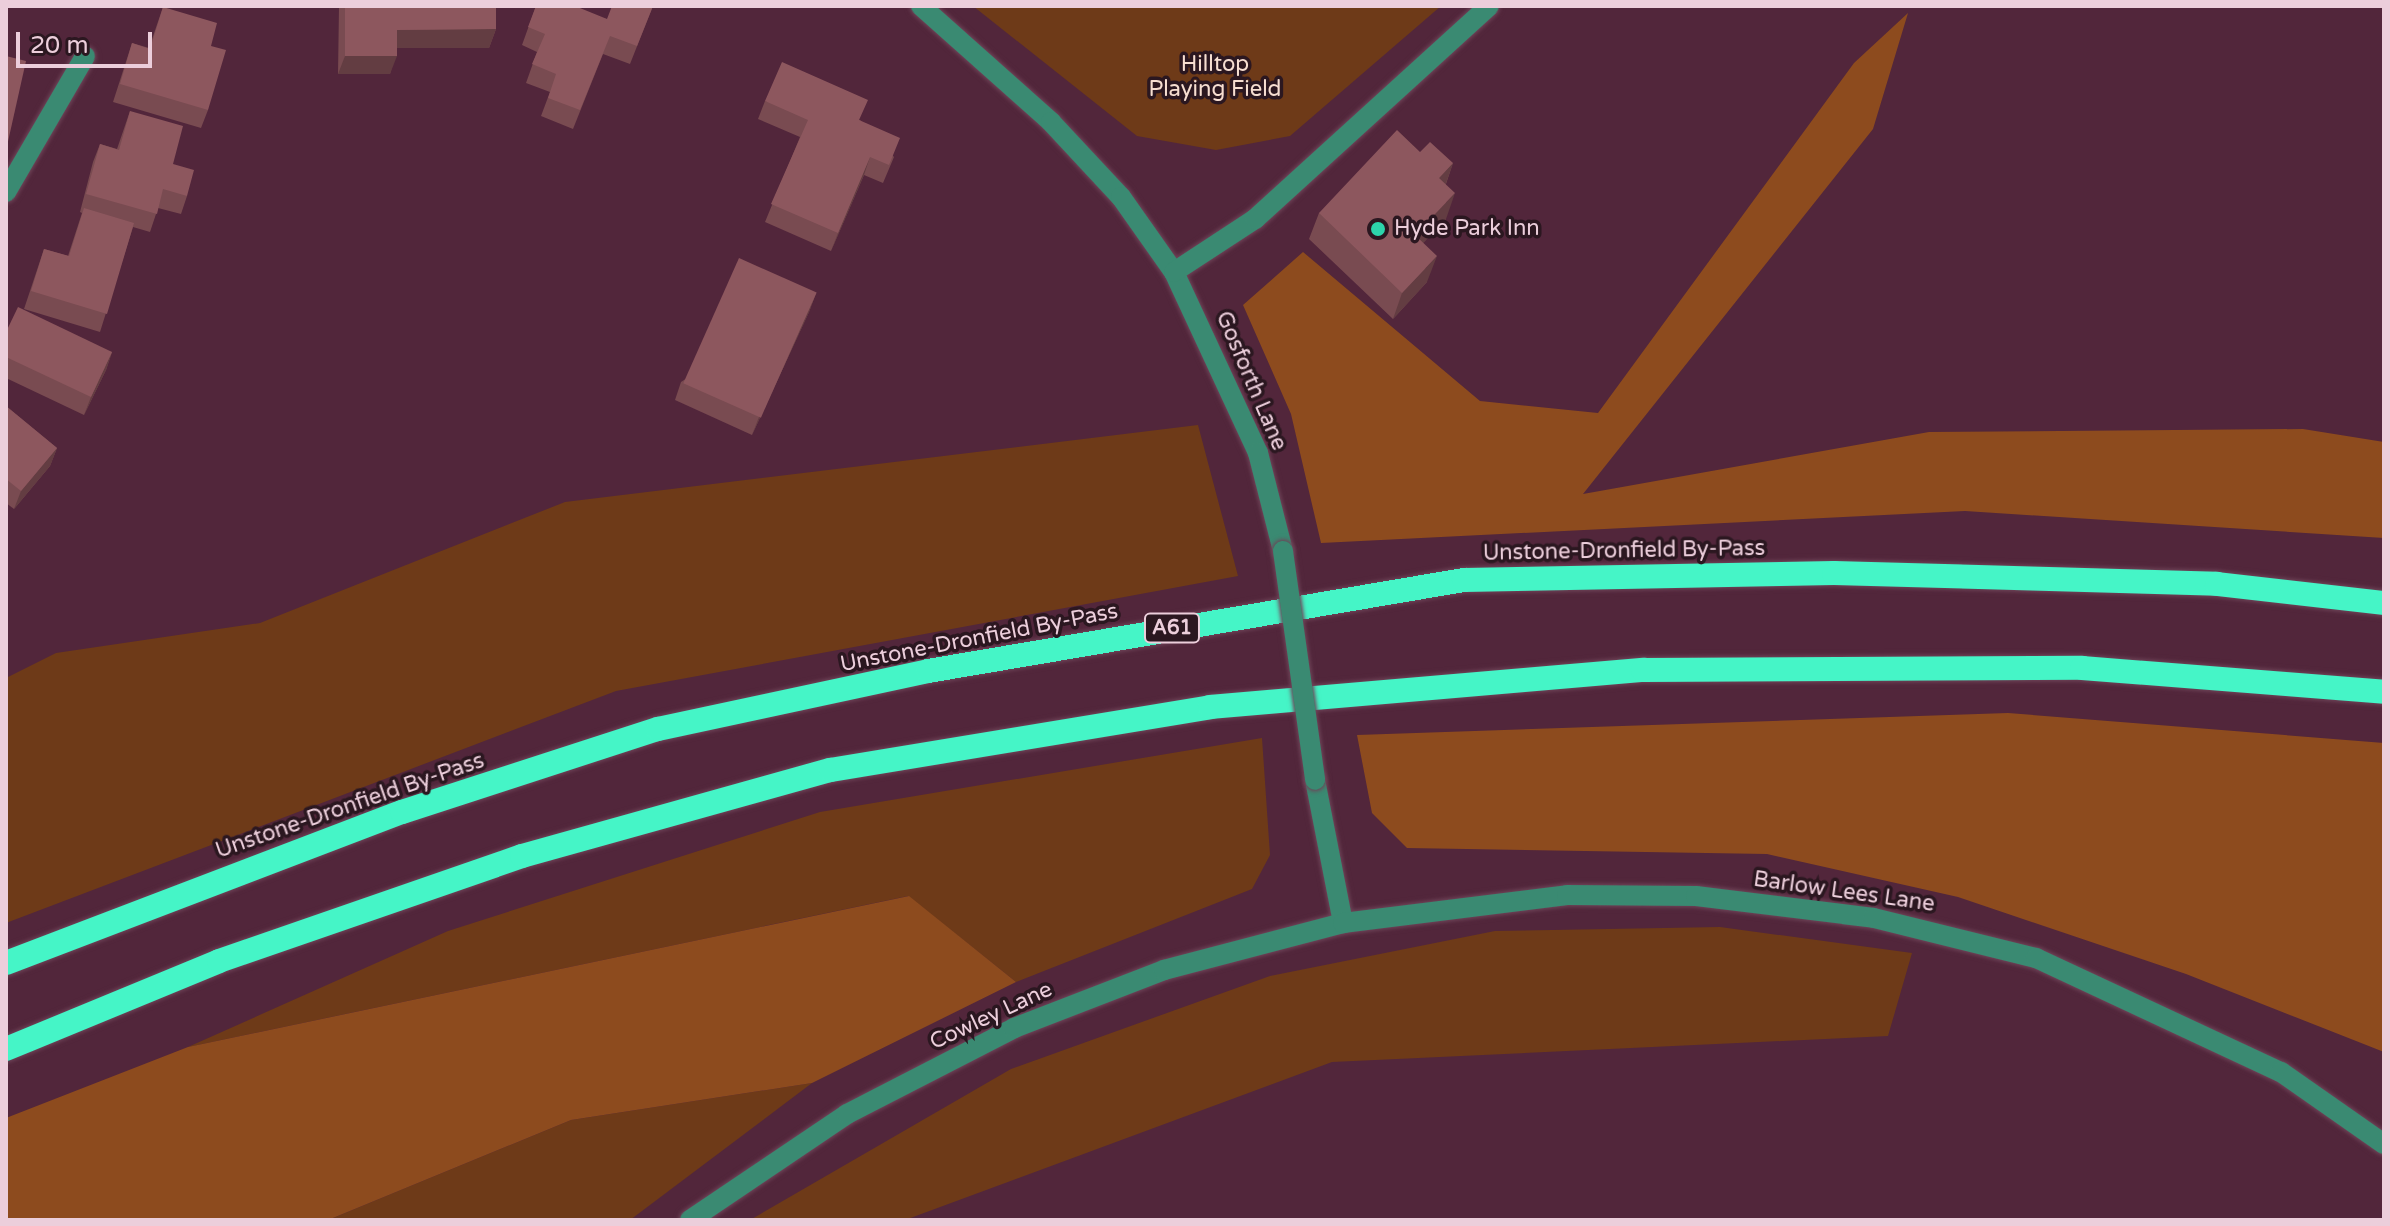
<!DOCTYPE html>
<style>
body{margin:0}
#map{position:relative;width:2390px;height:1226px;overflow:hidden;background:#52263b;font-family:"Varela Round",sans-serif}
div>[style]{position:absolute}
.green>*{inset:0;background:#6e3a18}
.forest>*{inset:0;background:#8d4b1e}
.roads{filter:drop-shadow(0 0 2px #6e4458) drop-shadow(0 0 2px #6e4458)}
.minor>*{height:20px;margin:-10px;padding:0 10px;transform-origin:10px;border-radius:10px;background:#3a8a72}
.highway>*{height:24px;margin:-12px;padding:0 12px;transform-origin:12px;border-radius:12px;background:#45f5c7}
.bridges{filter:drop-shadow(0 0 2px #6e4458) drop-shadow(0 0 2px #6e4458)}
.minor-bridge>*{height:20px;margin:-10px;padding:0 10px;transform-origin:10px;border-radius:10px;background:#3a8a72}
.wall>*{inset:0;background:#794b51}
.shaded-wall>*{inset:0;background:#633d42}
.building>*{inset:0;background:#8d575e;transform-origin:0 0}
.dots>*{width:22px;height:22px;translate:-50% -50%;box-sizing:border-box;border:4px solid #2b1720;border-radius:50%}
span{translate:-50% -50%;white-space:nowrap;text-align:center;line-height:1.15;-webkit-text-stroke:7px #2b1720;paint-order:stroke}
.shield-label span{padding:2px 6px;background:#2b1720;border:2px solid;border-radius:6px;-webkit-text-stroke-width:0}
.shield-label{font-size:20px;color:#eccedb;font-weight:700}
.park-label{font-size:22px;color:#f7ded1}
.poi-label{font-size:22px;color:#eccedb}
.left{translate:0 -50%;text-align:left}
.street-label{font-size:22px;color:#eccedb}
.frame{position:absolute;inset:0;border:8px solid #eccedb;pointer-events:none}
.scale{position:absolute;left:16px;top:32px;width:136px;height:36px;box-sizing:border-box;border:4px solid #eccedb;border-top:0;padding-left:10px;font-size:24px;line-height:28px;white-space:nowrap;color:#eccedb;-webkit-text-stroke:6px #2b1720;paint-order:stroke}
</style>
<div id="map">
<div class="green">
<i style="clip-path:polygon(973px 6px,1441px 6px,1290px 136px,1216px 150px,1137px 136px)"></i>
<i style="clip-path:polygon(1198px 425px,1238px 576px,616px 691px,6px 923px,6px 678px,56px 653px,260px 623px,565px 502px)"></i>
<i style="clip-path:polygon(1262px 738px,1270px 855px,1252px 889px,1016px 982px,908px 896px,188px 1047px,448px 931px,820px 812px)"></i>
<i style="clip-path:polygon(1720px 927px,1912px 953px,1888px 1036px,1332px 1062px,905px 1220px,750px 1220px,1011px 1069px,1270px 976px,1495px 931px)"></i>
<i style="clip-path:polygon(812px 1083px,630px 1220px,328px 1220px,571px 1120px)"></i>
</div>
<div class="forest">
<i style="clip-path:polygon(1908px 13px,1873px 129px,1583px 494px,1929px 432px,2303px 429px,2384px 442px,2384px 538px,1965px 511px,1321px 543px,1291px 414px,1243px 305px,1303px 252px,1480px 401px,1598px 413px,1854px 63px)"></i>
<i style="clip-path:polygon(2008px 713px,2384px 743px,2384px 1052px,2186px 974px,1958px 897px,1767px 854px,1407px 848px,1372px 813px,1357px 735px)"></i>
<i style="clip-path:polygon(909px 896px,1016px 982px,812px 1083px,571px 1120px,328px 1220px,6px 1220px,6px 1118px,188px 1047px)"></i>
</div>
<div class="roads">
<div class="minor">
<i style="left:921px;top:6px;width:174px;rotate:41.7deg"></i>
<i style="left:1051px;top:122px;width:103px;rotate:47deg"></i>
<i style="left:1121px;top:197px;width:92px;rotate:54.8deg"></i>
<i style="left:1174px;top:272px;width:200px;rotate:65.1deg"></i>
<i style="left:1258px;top:453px;width:101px;rotate:75.7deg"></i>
<i style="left:6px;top:192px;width:157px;rotate:-59.8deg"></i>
<i style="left:1174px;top:272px;width:97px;rotate:-33.2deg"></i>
<i style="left:1255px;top:219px;width:316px;rotate:-42.3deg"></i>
<i style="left:1315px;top:780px;width:146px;rotate:78.9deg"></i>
<i style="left:690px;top:1220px;width:189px;rotate:-34deg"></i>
<i style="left:847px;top:1114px;width:188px;rotate:-27.2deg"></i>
<i style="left:1014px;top:1028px;width:161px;rotate:-21.1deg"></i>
<i style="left:1164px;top:970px;width:185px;rotate:-14.7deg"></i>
<i style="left:1343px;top:923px;width:226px;rotate:-7.1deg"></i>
<i style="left:1567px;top:895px;width:129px;rotate:0.4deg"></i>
<i style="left:1696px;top:896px;width:179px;rotate:7deg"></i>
<i style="left:1874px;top:918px;width:167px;rotate:13.9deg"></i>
<i style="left:2036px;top:958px;width:270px;rotate:25deg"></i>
<i style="left:2281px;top:1072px;width:126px;rotate:35deg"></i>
</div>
<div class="highway">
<i style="left:6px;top:963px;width:424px;rotate:-20.9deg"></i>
<i style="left:402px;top:812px;width:269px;rotate:-18deg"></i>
<i style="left:658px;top:729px;width:276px;rotate:-12.1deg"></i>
<i style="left:928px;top:671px;width:544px;rotate:-9.64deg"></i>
<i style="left:1464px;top:580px;width:370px;rotate:-1.1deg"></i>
<i style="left:1834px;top:573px;width:383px;rotate:1.6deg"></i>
<i style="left:2217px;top:584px;width:168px;rotate:6.5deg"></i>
<i style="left:6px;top:1049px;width:230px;rotate:-22.4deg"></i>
<i style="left:219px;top:961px;width:321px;rotate:-19.1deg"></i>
<i style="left:522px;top:856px;width:321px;rotate:-15.6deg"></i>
<i style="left:831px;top:770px;width:384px;rotate:-9.4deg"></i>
<i style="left:1210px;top:707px;width:435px;rotate:-4.9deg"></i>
<i style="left:1643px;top:670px;width:439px;rotate:-0.3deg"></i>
<i style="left:2082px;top:668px;width:303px;rotate:4.5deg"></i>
</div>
</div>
<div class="bridges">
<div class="minor-bridge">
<i style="left:1283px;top:551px;width:231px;rotate:82deg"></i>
</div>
</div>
<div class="wall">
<i style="clip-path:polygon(339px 6px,496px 6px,496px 29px,489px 48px,397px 48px,390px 74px,338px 74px)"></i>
<i style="clip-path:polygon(536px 6px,607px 19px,653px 6px,630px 64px,603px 54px,573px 129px,541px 116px,550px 92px,526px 83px,537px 52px,522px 45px)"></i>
<i style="clip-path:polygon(163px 7px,211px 46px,208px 110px,201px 128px,113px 102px,132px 43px,149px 48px)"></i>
<i style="clip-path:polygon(765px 101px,860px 120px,894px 157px,883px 183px,864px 175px,831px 251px,765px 222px,800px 137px,758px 119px)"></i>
<i style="clip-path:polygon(130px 111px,173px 164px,187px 196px,181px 214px,158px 208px,150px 232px,133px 227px,100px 332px,24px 309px,44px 249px,68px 256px,82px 213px,80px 212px,93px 162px,100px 144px,117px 149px)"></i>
<i style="clip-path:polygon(1453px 163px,1446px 184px,1446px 219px,1423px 243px,1427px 282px,1393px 319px,1309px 239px,1319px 213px)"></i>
<i style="clip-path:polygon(816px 293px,809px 312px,752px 435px,675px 400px,681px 382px)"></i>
<i style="clip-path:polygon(6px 332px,112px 352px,106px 370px,84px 415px,6px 378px)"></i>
<i style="clip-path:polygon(6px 406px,57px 448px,50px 466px,14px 509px,6px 503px)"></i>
</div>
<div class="shaded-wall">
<i style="clip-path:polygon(496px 29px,489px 48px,390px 48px,397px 30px)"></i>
<i style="clip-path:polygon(345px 56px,397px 56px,390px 74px,338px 74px)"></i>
<i style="clip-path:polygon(870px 157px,864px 175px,831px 251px,838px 233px)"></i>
<i style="clip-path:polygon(1453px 163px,1444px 189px,1439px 178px)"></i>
<i style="clip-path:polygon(1455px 193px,1446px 219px,1406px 261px,1415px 235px)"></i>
<i style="clip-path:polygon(1437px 256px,1427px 282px,1393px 319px,1402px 293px)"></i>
<i style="clip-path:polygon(816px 293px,809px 312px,752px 435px,759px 417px)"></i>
<i style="clip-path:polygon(112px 352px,106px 370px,84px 415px,91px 397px)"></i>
<i style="clip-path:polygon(57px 448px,50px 466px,14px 509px,21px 491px)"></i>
</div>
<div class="building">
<i style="clip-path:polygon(345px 6px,496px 6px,496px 29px,397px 30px,397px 56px,345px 56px)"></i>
<i style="clip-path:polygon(536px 6px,575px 6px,607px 19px,612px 6px,653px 6px,637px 46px,610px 36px,580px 110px,548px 98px,556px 74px,532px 64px,545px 34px,528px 27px)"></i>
<i style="clip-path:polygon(163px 7px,217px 23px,211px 46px,226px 50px,208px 110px,120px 84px,132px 43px,150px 49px)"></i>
<i style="clip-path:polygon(6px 56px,26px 61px,7px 146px,6px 146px)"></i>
<i style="clip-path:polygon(782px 62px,868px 100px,859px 120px,900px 138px,889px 165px,870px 157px,838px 233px,771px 204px,808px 120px,765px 101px)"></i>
<i style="clip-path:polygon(130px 111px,183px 126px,173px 164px,194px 170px,187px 196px,163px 189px,157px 214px,86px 194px,100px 144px,119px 150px)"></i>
<i style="clip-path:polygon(1397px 130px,1420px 152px,1430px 142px,1453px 163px,1439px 178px,1455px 193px,1415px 235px,1437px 256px,1402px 293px,1319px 213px)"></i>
<i style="clip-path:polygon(84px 208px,134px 223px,107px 314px,31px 291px,44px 249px,69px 256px)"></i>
<i style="left:739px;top:258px;width:85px;height:137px;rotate:24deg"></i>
<i style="clip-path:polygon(18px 307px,112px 352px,91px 397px,6px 357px,6px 332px)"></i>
<i style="clip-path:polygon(6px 406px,57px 448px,21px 491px,6px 479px)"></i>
</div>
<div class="dots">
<i style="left:1378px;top:229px;background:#2dd4ab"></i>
</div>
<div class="shield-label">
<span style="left:1172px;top:628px">A61</span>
</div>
<div class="park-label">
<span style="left:1215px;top:77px">Hilltop<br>Playing Field</span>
</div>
<div class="poi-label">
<span class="left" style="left:1394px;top:229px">Hyde Park Inn</span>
</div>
<div class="street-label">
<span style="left:1251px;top:381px;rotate:67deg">Gosforth Lane</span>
<span style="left:1624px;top:551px;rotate:-1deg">Unstone-Dronfield By-Pass</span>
<span style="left:979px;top:638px;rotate:-11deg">Unstone-Dronfield By-Pass</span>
<span style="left:350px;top:806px;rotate:-19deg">Unstone-Dronfield By-Pass</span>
<span style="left:1844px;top:892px;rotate:8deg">Barlow Lees Lane</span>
<span style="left:991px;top:1016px;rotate:-25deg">Cowley Lane</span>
</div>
<div class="frame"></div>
<div class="scale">20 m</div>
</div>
